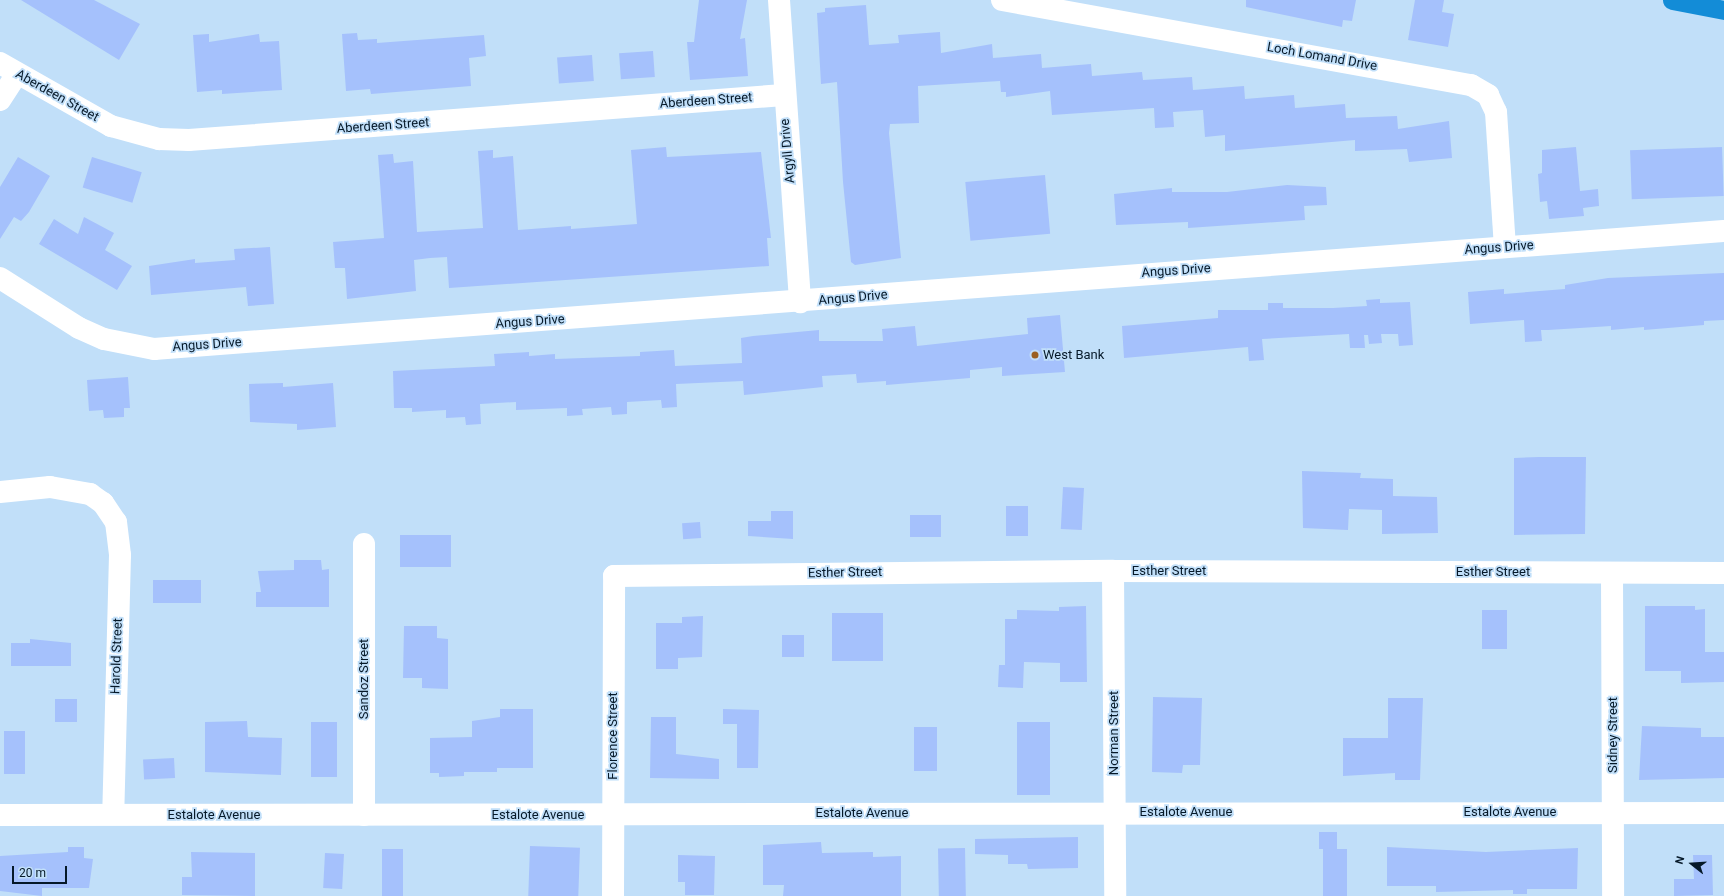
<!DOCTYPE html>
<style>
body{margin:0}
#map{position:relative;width:1724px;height:896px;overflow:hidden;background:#c1dff9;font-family:Roboto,sans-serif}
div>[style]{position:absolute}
.canal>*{height:19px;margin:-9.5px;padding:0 9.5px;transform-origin:9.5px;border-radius:9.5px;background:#138cd7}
.building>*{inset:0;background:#a5c1fc;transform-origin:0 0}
.minor>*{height:22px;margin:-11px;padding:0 11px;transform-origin:11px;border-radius:11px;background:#fff}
.dots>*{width:11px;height:11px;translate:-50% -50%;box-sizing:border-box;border:2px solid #c1dff9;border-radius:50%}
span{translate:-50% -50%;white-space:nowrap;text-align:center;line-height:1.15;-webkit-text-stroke:3.5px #c1dff9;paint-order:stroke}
.street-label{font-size:13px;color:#061929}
.poi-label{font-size:13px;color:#061929}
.left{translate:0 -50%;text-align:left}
.north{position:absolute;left:1672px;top:844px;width:40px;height:40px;-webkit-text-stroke:3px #c1dff9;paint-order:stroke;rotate:287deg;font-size:11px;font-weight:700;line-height:16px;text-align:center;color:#061929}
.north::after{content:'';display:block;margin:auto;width:14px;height:18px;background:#061929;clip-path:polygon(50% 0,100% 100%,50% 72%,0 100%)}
.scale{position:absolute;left:12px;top:866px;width:55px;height:18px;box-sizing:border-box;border:2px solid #061929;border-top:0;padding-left:5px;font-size:12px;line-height:14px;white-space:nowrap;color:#061929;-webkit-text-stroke:3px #c1dff9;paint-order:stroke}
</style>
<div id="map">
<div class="canal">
<i style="left:1672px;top:0;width:53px;rotate:10.9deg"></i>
</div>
<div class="building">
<i style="clip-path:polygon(21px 0,94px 0,140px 24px,119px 60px)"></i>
<i style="clip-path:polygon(699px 0,747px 0,740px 39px,745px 38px,748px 76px,690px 80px,687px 42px,694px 42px)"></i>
<i style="clip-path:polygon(1246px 0,1356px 0,1352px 21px,1343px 20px,1342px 27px,1246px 7px)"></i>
<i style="clip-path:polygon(1415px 0,1444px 0,1442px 12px,1454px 14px,1448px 47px,1408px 40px)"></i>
<i style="clip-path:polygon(866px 5px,869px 45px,899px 43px,898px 35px,940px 32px,941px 53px,992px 44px,993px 58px,1041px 54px,1042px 68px,1091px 64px,1092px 76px,1142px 72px,1143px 80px,1192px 77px,1193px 90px,1244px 86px,1245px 99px,1294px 95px,1295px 108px,1345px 104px,1346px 118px,1397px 116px,1398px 129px,1449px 121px,1452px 158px,1409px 162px,1407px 149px,1355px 151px,1355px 140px,1225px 151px,1225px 135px,1205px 137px,1203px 110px,1173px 112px,1174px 127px,1155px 128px,1154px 108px,1052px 115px,1050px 91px,1006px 97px,1006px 92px,1001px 92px,1000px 81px,918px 86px,919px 123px,890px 124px,889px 133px,901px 258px,855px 265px,851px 262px,843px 182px,837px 82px,821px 84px,817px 13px,825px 12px,825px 8px)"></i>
<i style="clip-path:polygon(357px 33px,358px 40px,377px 39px,377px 43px,484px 35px,486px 56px,469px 58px,471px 86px,371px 94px,370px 89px,346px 91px,342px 34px)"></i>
<i style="clip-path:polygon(209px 34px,209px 42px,259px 34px,260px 42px,279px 41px,282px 90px,222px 94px,222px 90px,197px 92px,193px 35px)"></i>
<i style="left:653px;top:51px;width:26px;height:34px;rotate:86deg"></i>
<i style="left:592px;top:55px;width:26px;height:35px;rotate:86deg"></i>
<i style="clip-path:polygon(666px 147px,667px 157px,761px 152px,771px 238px,767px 238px,769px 266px,449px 288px,447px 257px,430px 258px,414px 260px,416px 291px,347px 299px,345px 268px,335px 268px,333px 242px,384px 238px,378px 155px,393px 154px,394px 163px,413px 161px,417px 232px,483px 228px,478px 151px,493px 150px,493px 158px,513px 156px,518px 230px,571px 226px,571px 229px,637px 224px,631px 150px)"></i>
<i style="clip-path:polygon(1576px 147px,1580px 191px,1598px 189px,1599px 206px,1583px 208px,1584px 216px,1549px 219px,1547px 201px,1540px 202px,1538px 174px,1542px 173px,1542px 150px)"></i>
<i style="left:1722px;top:147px;width:49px;height:92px;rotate:88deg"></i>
<i style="clip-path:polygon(18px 157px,50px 176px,29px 212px,21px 221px,14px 217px,0 239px,0 187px)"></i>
<i style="left:92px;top:157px;width:52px;height:32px;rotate:17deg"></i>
<i style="left:1045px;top:175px;width:59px;height:80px;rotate:85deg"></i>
<i style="clip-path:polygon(1287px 185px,1326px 187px,1327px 205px,1304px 206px,1305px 220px,1188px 228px,1188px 222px,1116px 225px,1114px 194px,1172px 188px,1172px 192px,1227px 192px)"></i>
<i style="clip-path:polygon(84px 217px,114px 233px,105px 250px,132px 266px,117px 290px,39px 244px,54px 219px,78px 234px)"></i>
<i style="clip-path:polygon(270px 247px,274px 304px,248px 306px,246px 287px,151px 295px,149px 266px,195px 259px,195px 263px,235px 260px,234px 249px)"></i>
<i style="clip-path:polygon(1724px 273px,1724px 320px,1704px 321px,1704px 325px,1644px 330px,1644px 327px,1611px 330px,1611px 326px,1548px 330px,1541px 330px,1542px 341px,1525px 342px,1524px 320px,1470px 324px,1468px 292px,1504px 289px,1504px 294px,1565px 289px,1565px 285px,1608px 278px)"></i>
<i style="clip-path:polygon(1380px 299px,1380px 303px,1410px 302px,1413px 345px,1399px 346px,1398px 334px,1381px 334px,1382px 343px,1369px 344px,1368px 335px,1364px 335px,1365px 348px,1350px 348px,1349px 334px,1262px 339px,1264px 360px,1249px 361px,1248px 347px,1124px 358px,1122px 326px,1218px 318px,1218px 310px,1268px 310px,1268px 303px,1283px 303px,1283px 308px,1333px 308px,1367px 306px,1366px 300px)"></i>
<i style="clip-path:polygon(1060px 315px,1065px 372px,1002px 376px,1002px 367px,970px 370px,970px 378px,886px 385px,886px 381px,857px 383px,856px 374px,822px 376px,823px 387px,744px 395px,743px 381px,676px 384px,677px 407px,662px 408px,661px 400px,627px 402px,627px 414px,612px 415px,611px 407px,582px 409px,583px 415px,567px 416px,567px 408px,516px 410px,516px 402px,480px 404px,481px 424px,466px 425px,465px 417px,446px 418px,446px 410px,412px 412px,412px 408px,394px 408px,393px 371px,495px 366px,494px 354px,529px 352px,529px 356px,555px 354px,555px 359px,640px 356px,640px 352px,674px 350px,675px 366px,742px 363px,741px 338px,753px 336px,819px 330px,819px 341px,883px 341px,882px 329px,915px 326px,917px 346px,1028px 334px,1027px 318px)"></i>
<i style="clip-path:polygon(128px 377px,130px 408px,124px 408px,124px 417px,104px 418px,103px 410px,89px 411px,87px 380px)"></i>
<i style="clip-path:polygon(283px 383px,283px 387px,333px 383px,336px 427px,297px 430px,297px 424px,250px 422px,249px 384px)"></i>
<i style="clip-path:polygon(1539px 457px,1586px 457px,1585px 534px,1514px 535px,1514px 458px)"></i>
<i style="clip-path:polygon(1302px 471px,1361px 473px,1360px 478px,1393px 479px,1393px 496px,1437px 497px,1438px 533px,1382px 534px,1382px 510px,1349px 509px,1348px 530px,1303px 528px)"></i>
<i style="left:1063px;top:487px;width:21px;height:42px;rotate:3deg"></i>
<i style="left:1006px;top:506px;width:22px;height:30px"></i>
<i style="clip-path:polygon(771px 511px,793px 511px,793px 539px,748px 536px,748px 521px,771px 521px)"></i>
<i style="left:910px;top:515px;width:31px;height:22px"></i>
<i style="left:700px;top:522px;width:16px;height:18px;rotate:86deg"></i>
<i style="left:400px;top:535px;width:51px;height:32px"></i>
<i style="clip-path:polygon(294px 560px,321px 560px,322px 570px,329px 569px,329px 607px,256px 607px,256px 592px,261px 592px,258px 571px,294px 570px)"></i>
<i style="left:153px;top:580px;width:48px;height:23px"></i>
<i style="clip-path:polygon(1086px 606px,1087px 682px,1060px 682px,1060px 663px,1024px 662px,1023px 688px,998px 687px,999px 665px,1005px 665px,1005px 619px,1017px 619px,1017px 610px,1059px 611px,1059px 607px)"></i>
<i style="clip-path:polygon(1645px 606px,1695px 606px,1695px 610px,1705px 609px,1705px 652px,1724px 652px,1724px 682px,1681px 683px,1681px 671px,1645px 671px)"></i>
<i style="left:1482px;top:610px;width:25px;height:39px"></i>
<i style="left:883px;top:613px;width:48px;height:51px;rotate:90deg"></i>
<i style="clip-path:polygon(703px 616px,702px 657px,678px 658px,678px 669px,656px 669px,656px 623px,682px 623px,682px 617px)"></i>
<i style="clip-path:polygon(404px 626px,437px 626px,437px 638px,448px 639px,448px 689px,422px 688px,422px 678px,403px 678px)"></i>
<i style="left:782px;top:635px;width:22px;height:22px"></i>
<i style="clip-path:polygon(30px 639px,71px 643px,71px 666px,11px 666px,11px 643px,30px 643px)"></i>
<i style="clip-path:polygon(1153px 697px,1202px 698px,1200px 765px,1183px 765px,1182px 773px,1152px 772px)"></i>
<i style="clip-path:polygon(1388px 698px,1423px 698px,1420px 780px,1395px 780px,1395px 773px,1343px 776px,1343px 738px,1388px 738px)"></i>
<i style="left:55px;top:699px;width:22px;height:23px"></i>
<i style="clip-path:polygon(500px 709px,533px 709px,533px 768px,497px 768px,497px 772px,464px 772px,464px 776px,439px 777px,439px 773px,430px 773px,430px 738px,472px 737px,472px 721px,500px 717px)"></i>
<i style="clip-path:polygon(723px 709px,759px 710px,758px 768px,737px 768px,737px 724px,723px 724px)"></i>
<i style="clip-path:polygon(651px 717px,676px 717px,676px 754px,719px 759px,719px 779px,650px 778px)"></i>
<i style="clip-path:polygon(247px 721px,248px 737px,282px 738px,281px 775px,205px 772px,205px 722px)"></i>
<i style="left:311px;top:722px;width:26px;height:55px"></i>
<i style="left:1017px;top:722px;width:33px;height:73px"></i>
<i style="clip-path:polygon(1642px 726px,1701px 728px,1701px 737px,1724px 737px,1724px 778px,1639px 780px)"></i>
<i style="left:914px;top:727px;width:23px;height:44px"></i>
<i style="left:4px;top:731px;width:21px;height:43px"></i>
<i style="left:174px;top:758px;width:20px;height:31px;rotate:87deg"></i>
<i style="clip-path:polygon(1319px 832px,1337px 832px,1337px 849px,1347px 849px,1347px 896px,1323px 896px,1323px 849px,1319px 849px)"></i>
<i style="clip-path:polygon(1078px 837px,1078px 868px,1028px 869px,1027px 864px,1008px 864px,1008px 855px,975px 854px,975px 839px)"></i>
<i style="clip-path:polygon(821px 842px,822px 853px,873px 852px,873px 857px,901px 856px,901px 896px,783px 896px,784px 885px,763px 885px,763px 845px)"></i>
<i style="left:530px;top:846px;width:50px;height:50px;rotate:2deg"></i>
<i style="clip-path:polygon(68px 847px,84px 847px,84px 858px,93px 859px,89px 888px,42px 888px,42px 896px,0 891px,0 856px,68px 852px)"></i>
<i style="clip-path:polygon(1387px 847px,1486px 852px,1578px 848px,1577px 889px,1527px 889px,1527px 894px,1513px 894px,1513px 890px,1436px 892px,1436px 886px,1387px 886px)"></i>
<i style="left:965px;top:848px;width:48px;height:27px;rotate:89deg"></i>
<i style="left:382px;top:849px;width:21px;height:47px"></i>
<i style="clip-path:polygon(191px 852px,255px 853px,255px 896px,182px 895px,182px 877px,192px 877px)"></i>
<i style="left:325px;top:853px;width:19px;height:35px;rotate:3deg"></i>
<i style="clip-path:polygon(678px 855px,715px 856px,714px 895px,685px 895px,685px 882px,678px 882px)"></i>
<i style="clip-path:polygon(1693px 855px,1712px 855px,1713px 895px,1674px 896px,1674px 879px,1694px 879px)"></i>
</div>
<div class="minor">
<i style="left:779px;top:0;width:303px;rotate:86deg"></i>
<i style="left:1002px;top:0;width:477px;rotate:10.3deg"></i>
<i style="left:1471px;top:85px;width:20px;rotate:30deg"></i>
<i style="left:1488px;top:95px;width:19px;rotate:65deg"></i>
<i style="left:1496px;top:112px;width:135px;rotate:86.2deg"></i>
<i style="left:0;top:63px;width:128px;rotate:29.6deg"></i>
<i style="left:111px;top:126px;width:50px;rotate:15.2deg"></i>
<i style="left:159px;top:139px;width:30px;rotate:2deg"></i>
<i style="left:189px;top:140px;width:596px;rotate:-4.33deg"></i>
<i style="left:0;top:100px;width:31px;rotate:-57deg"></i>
<i style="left:0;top:278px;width:93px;rotate:32.3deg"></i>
<i style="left:79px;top:328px;width:27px;rotate:24deg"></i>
<i style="left:104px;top:339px;width:51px;rotate:11.3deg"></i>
<i style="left:154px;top:349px;width:1574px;rotate:-4.3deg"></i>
<i style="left:0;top:492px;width:50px;rotate:-5.7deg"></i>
<i style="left:50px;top:487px;width:41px;rotate:9.9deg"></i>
<i style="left:90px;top:494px;width:16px;rotate:35deg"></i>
<i style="left:103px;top:503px;width:23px;rotate:56deg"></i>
<i style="left:116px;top:522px;width:33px;rotate:83deg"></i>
<i style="left:120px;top:555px;width:259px;rotate:91.5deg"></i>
<i style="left:364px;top:544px;width:271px;rotate:90deg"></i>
<i style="left:1113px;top:571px;width:325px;rotate:89.6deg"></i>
<i style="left:1612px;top:573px;width:323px;rotate:89.8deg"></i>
<i style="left:0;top:815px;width:1724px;rotate:-0.07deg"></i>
<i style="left:613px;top:896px;width:320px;rotate:-89.8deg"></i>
<i style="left:614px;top:576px;width:499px;rotate:-0.6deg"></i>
<i style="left:1113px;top:571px;width:611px;rotate:0.19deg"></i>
</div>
<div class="dots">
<i style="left:1035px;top:355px;background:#9b6120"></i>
</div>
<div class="street-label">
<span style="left:1322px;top:57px;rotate:10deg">Loch Lomand Drive</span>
<span style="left:57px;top:96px;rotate:29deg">Aberdeen Street</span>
<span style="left:706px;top:101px;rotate:-4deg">Aberdeen Street</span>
<span style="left:383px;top:126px;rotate:-4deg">Aberdeen Street</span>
<span style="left:788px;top:151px;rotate:-95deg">Argyll Drive</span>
<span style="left:1499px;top:248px;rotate:-4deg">Angus Drive</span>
<span style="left:1176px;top:271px;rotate:-4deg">Angus Drive</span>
<span style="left:853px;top:298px;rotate:-5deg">Angus Drive</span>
<span style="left:530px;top:322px;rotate:-4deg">Angus Drive</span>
<span style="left:207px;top:345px;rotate:-4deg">Angus Drive</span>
<span style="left:1169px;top:571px">Esther Street</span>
<span style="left:1493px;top:572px">Esther Street</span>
<span style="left:845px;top:573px;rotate:-1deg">Esther Street</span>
<span style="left:117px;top:656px;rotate:-88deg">Harold Street</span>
<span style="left:364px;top:679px;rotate:-90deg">Sandoz Street</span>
<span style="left:1114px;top:733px;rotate:-90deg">Norman Street</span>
<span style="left:1613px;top:735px;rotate:-90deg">Sidney Street</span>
<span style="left:613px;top:736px;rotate:-90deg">Florence Street</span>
<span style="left:1186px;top:812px">Estalote Avenue</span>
<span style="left:1510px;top:812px">Estalote Avenue</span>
<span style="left:862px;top:813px">Estalote Avenue</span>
<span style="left:214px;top:815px">Estalote Avenue</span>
<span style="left:538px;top:815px">Estalote Avenue</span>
</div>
<div class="poi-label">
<span class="left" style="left:1043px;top:355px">West Bank</span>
</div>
<div class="north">N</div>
<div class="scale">20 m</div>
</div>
